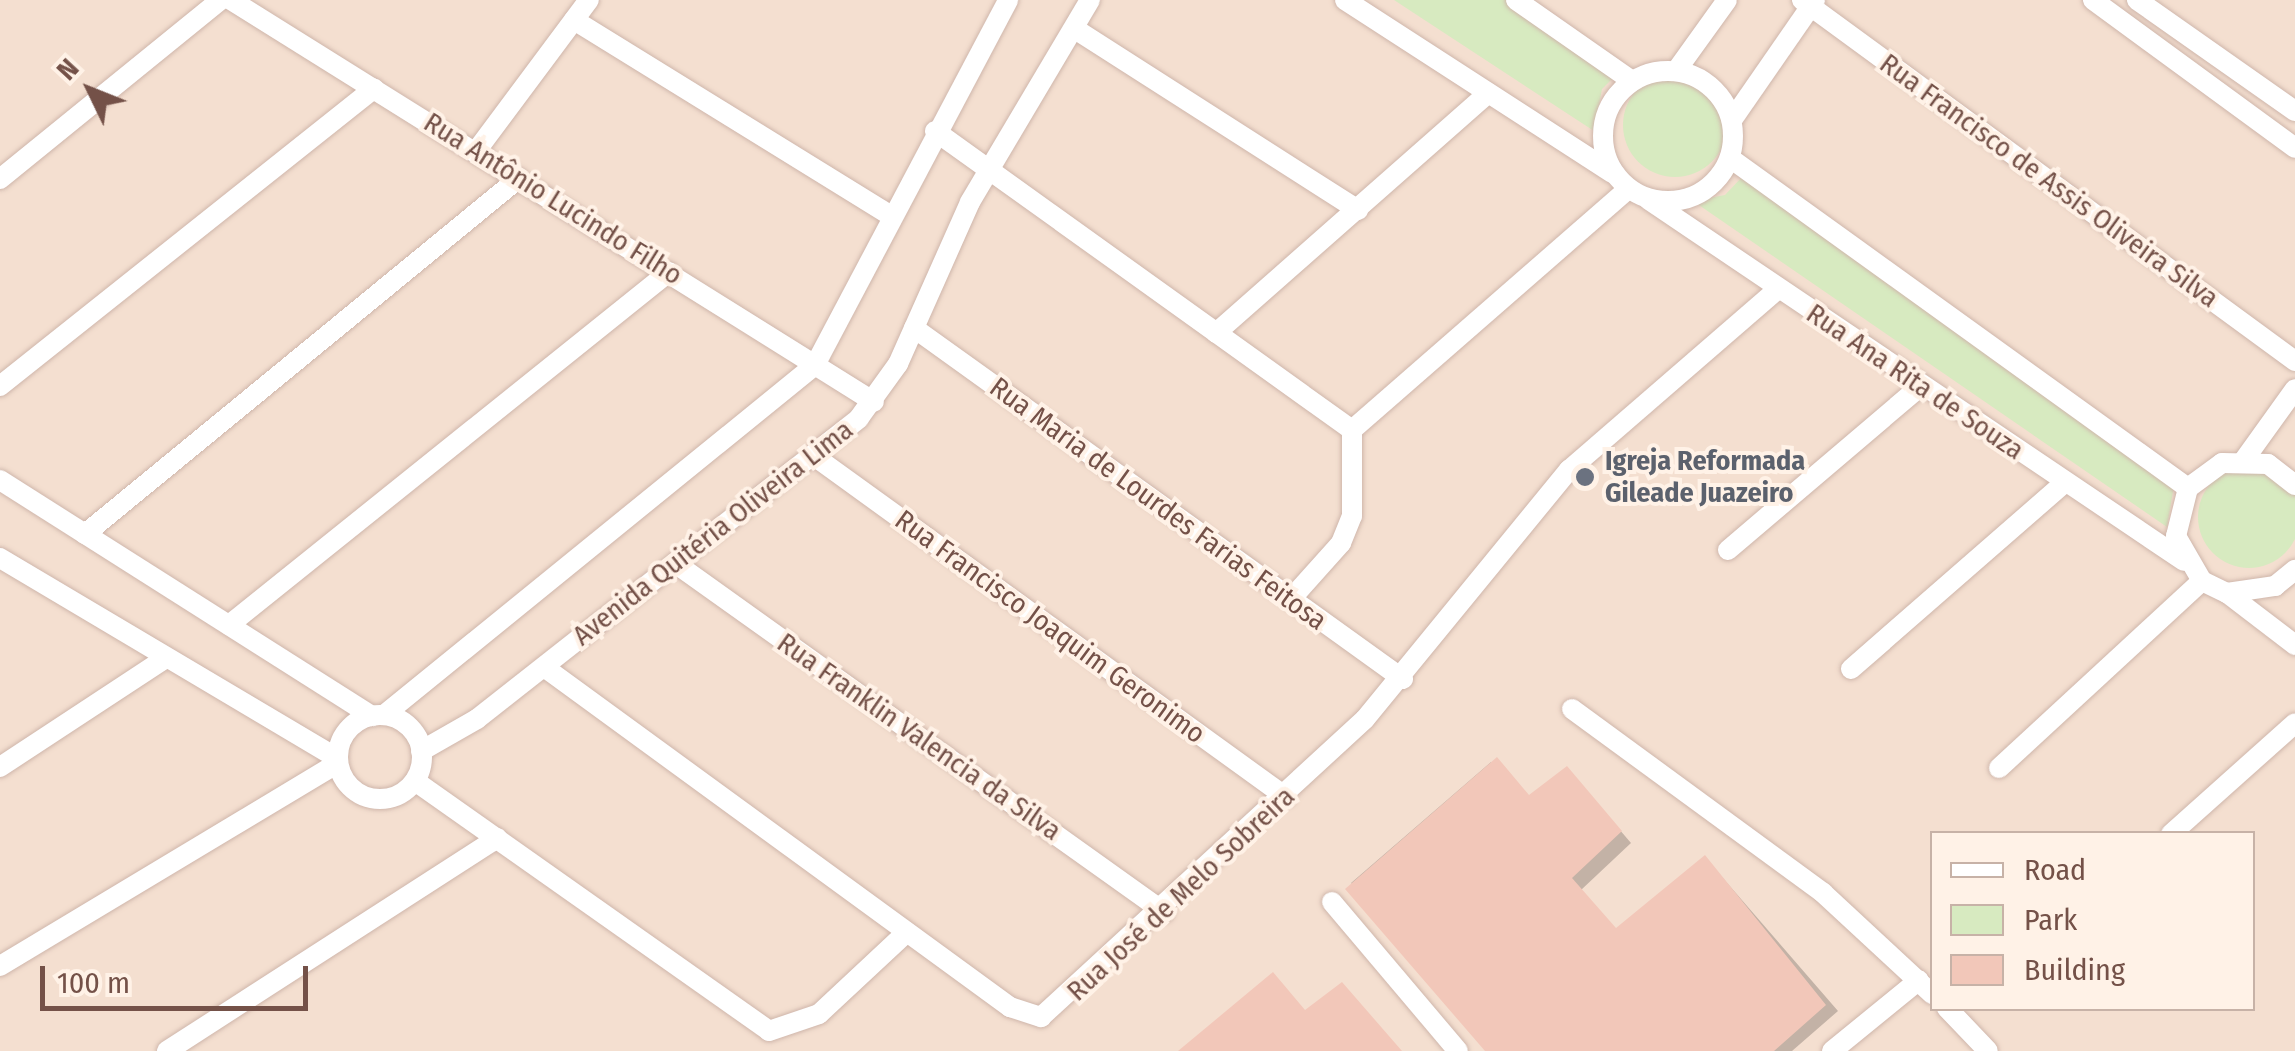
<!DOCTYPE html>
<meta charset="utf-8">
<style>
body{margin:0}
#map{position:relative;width:2295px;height:1051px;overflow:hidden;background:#fceee1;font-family:"Fira Sans Condensed",sans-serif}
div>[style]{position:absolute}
.residential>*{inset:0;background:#f4dfd0}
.green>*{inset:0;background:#d7eac0}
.round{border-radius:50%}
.shadow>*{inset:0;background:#0003}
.building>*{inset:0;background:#f2c7b9}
.roads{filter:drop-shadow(0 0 2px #cfb6ab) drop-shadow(0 0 2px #cfb6ab)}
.street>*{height:20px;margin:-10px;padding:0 10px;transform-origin:10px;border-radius:10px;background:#fff}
.street>.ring{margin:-10px;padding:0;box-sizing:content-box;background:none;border:20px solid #fff;border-radius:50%}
.dots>*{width:28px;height:28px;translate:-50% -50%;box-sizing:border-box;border:5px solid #fff2e7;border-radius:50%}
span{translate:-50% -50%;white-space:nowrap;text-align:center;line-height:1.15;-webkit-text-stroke:8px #fff2e7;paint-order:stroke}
.street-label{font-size:28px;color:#745148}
.worship-label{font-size:28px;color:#5b616d;font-weight:700}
.left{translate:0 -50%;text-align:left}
.legend{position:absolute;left:1930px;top:831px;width:325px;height:180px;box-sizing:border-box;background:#fff2e7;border:2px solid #c7b2a7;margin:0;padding:12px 18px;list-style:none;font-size:30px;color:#745148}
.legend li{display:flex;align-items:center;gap:20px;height:50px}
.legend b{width:50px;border:2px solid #c7b2a7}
.north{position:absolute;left:40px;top:40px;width:100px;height:100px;-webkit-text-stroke:8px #fff2e7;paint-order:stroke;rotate:313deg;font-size:28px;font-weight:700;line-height:40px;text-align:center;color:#745148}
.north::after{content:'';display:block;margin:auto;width:35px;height:45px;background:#745148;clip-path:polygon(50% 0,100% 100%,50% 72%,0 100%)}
.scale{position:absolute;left:40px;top:966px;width:268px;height:45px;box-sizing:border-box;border:5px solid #745148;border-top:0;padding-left:12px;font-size:30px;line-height:35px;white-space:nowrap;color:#745148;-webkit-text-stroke:8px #fff2e7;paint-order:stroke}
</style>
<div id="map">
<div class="residential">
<i style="clip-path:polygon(evenodd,0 0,2295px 0,2295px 1051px,0 1051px,0 0,1932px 834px,2252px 834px,2252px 1008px,1932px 1008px,1932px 834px)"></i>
</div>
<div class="green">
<i style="clip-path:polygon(1394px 0,1508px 0,1615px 76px,1602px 89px,1594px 131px)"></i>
<i class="round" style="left:1623px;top:73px;width:104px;height:104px"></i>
<i style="clip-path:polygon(1743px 176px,2174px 486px,2167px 527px,1693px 201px,1725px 195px)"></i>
<i class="round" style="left:2198px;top:466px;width:102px;height:102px"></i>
</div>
<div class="shadow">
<i style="clip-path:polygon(1491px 762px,1529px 799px,1577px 780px,1631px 843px,1581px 890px,1616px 931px,1715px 869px,1838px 1011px,1792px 1051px,1491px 1051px,1351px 883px)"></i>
</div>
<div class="building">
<i style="clip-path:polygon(1497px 757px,1529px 795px,1567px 766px,1622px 831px,1572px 878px,1616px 928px,1705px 855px,1826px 1005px,1774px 1051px,1485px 1051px,1345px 889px)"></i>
<i style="clip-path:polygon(1273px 972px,1305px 1010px,1342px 982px,1402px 1051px,1178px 1051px)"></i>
</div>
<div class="roads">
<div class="street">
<i style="left:231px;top:0;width:758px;rotate:32.01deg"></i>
<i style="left:1345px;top:0;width:318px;rotate:32.9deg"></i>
<i style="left:1516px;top:0;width:141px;rotate:34.9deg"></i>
<i style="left:1802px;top:0;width:611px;rotate:36.21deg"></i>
<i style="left:2093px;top:0;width:250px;rotate:36.2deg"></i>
<i style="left:2137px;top:0;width:193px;rotate:35.1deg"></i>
<i style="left:574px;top:20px;width:373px;rotate:31.7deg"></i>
<i style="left:1075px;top:29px;width:336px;rotate:32.6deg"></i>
<i class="ring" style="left:1603px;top:71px;width:110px;height:110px"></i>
<i style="left:1676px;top:71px;width:87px;rotate:-54.3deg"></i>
<i style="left:1732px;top:120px;width:146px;rotate:-55.3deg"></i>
<i style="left:935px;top:131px;width:513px;rotate:35.64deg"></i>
<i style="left:477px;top:150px;width:187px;rotate:-53.3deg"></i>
<i style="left:1730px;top:158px;width:565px;rotate:35.77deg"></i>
<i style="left:0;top:179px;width:284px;rotate:-39.1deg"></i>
<i style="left:1649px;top:200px;width:645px;rotate:34.01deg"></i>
<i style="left:914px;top:328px;width:602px;rotate:35.67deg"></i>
<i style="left:1216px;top:333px;width:363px;rotate:-41.4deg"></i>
<i style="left:0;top:386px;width:478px;rotate:-38.5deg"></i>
<i style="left:1352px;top:430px;width:366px;rotate:-41.1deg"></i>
<i style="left:814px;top:456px;width:582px;rotate:35.85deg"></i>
<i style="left:2244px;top:460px;width:87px;rotate:-54.3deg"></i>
<i style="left:0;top:480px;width:441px;rotate:32.4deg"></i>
<i style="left:2295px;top:485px;width:34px;rotate:-142deg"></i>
<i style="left:2268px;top:464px;width:46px;rotate:-178.8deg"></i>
<i style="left:2222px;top:463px;width:42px;rotate:143.7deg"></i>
<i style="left:2188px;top:488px;width:49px;rotate:104deg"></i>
<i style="left:2176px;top:536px;width:52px;rotate:60deg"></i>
<i style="left:2202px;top:581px;width:28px;rotate:26deg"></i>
<i style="left:2227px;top:593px;width:49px;rotate:-8.3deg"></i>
<i style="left:2275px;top:586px;width:26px;rotate:-39deg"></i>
<i style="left:85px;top:534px;width:561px;rotate:-39.36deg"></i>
<i style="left:1728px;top:550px;width:253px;rotate:-40.4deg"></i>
<i style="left:0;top:558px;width:392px;rotate:30.7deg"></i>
<i style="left:675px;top:563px;width:601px;rotate:35.52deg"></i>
<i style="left:2227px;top:593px;width:86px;rotate:37.4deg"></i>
<i style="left:1291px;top:599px;width:75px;rotate:-48.2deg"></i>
<i style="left:1341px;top:543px;width:29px;rotate:-68deg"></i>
<i style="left:1352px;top:516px;width:86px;rotate:-90deg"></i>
<i style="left:229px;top:625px;width:564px;rotate:-38.74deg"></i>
<i style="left:544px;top:667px;width:577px;rotate:36.12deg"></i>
<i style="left:1010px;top:1007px;width:33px;rotate:18deg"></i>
<i style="left:1041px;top:1017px;width:440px;rotate:-42.6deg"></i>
<i style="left:1365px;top:719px;width:322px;rotate:-50.7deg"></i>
<i style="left:1569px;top:470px;width:276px;rotate:-40.9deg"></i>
<i style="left:1851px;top:669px;width:284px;rotate:-41.1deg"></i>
<i style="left:1572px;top:709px;width:311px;rotate:36.2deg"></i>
<i style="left:1823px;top:893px;width:149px;rotate:42.8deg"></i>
<i style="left:384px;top:715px;width:555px;rotate:-39.08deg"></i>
<i style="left:815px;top:365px;width:413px;rotate:-62.1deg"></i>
<i class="ring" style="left:338px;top:715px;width:64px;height:64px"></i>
<i style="left:421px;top:751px;width:64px;rotate:-29.7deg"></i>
<i style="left:477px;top:719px;width:486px;rotate:-38.2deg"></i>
<i style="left:859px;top:418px;width:67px;rotate:-54.2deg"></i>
<i style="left:898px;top:364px;width:177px;rotate:-66deg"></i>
<i style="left:970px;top:202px;width:235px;rotate:-59.3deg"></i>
<i style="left:0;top:767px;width:195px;rotate:-33.3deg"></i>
<i style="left:1999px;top:768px;width:276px;rotate:-42.7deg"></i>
<i style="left:415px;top:781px;width:433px;rotate:35.2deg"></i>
<i style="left:769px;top:1031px;width:53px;rotate:-18.8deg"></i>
<i style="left:819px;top:1014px;width:120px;rotate:-43deg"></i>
<i style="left:2171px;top:834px;width:166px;rotate:-41.8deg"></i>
<i style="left:1332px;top:902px;width:195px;rotate:49.8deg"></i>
<i style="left:0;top:966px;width:394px;rotate:-31deg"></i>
<i style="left:1947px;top:1008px;width:59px;rotate:46.4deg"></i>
<i style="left:167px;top:1051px;width:393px;rotate:-32.8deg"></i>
<i style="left:1832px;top:1051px;width:112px;rotate:-39.2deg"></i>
</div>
</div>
<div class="dots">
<i style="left:1585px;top:477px;background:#6b7280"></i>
</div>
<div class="street-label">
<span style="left:2049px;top:181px;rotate:36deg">Rua Francisco de Assis Oliveira Silva</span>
<span style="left:553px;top:199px;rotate:32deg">Rua Antônio Lucindo Filho</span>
<span style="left:1915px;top:382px;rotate:34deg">Rua Ana Rita de Souza</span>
<span style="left:1158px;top:504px;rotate:36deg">Rua Maria de Lourdes Farias Feitosa</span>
<span style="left:713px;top:533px;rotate:-38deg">Avenida Quitéria Oliveira Lima</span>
<span style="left:1050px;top:627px;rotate:36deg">Rua Francisco Joaquim Geronimo</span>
<span style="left:919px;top:737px;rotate:35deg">Rua Franklin Valencia da Silva</span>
<span style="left:1181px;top:894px;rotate:-43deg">Rua José de Melo Sobreira</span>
</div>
<div class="worship-label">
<span class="left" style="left:1605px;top:477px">Igreja Reformada<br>Gileade Juazeiro</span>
</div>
<ul class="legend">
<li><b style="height:12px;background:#fff"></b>Road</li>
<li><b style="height:28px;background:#d7eac0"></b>Park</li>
<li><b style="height:28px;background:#f2c7b9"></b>Building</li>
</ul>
<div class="north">N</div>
<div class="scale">100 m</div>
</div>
